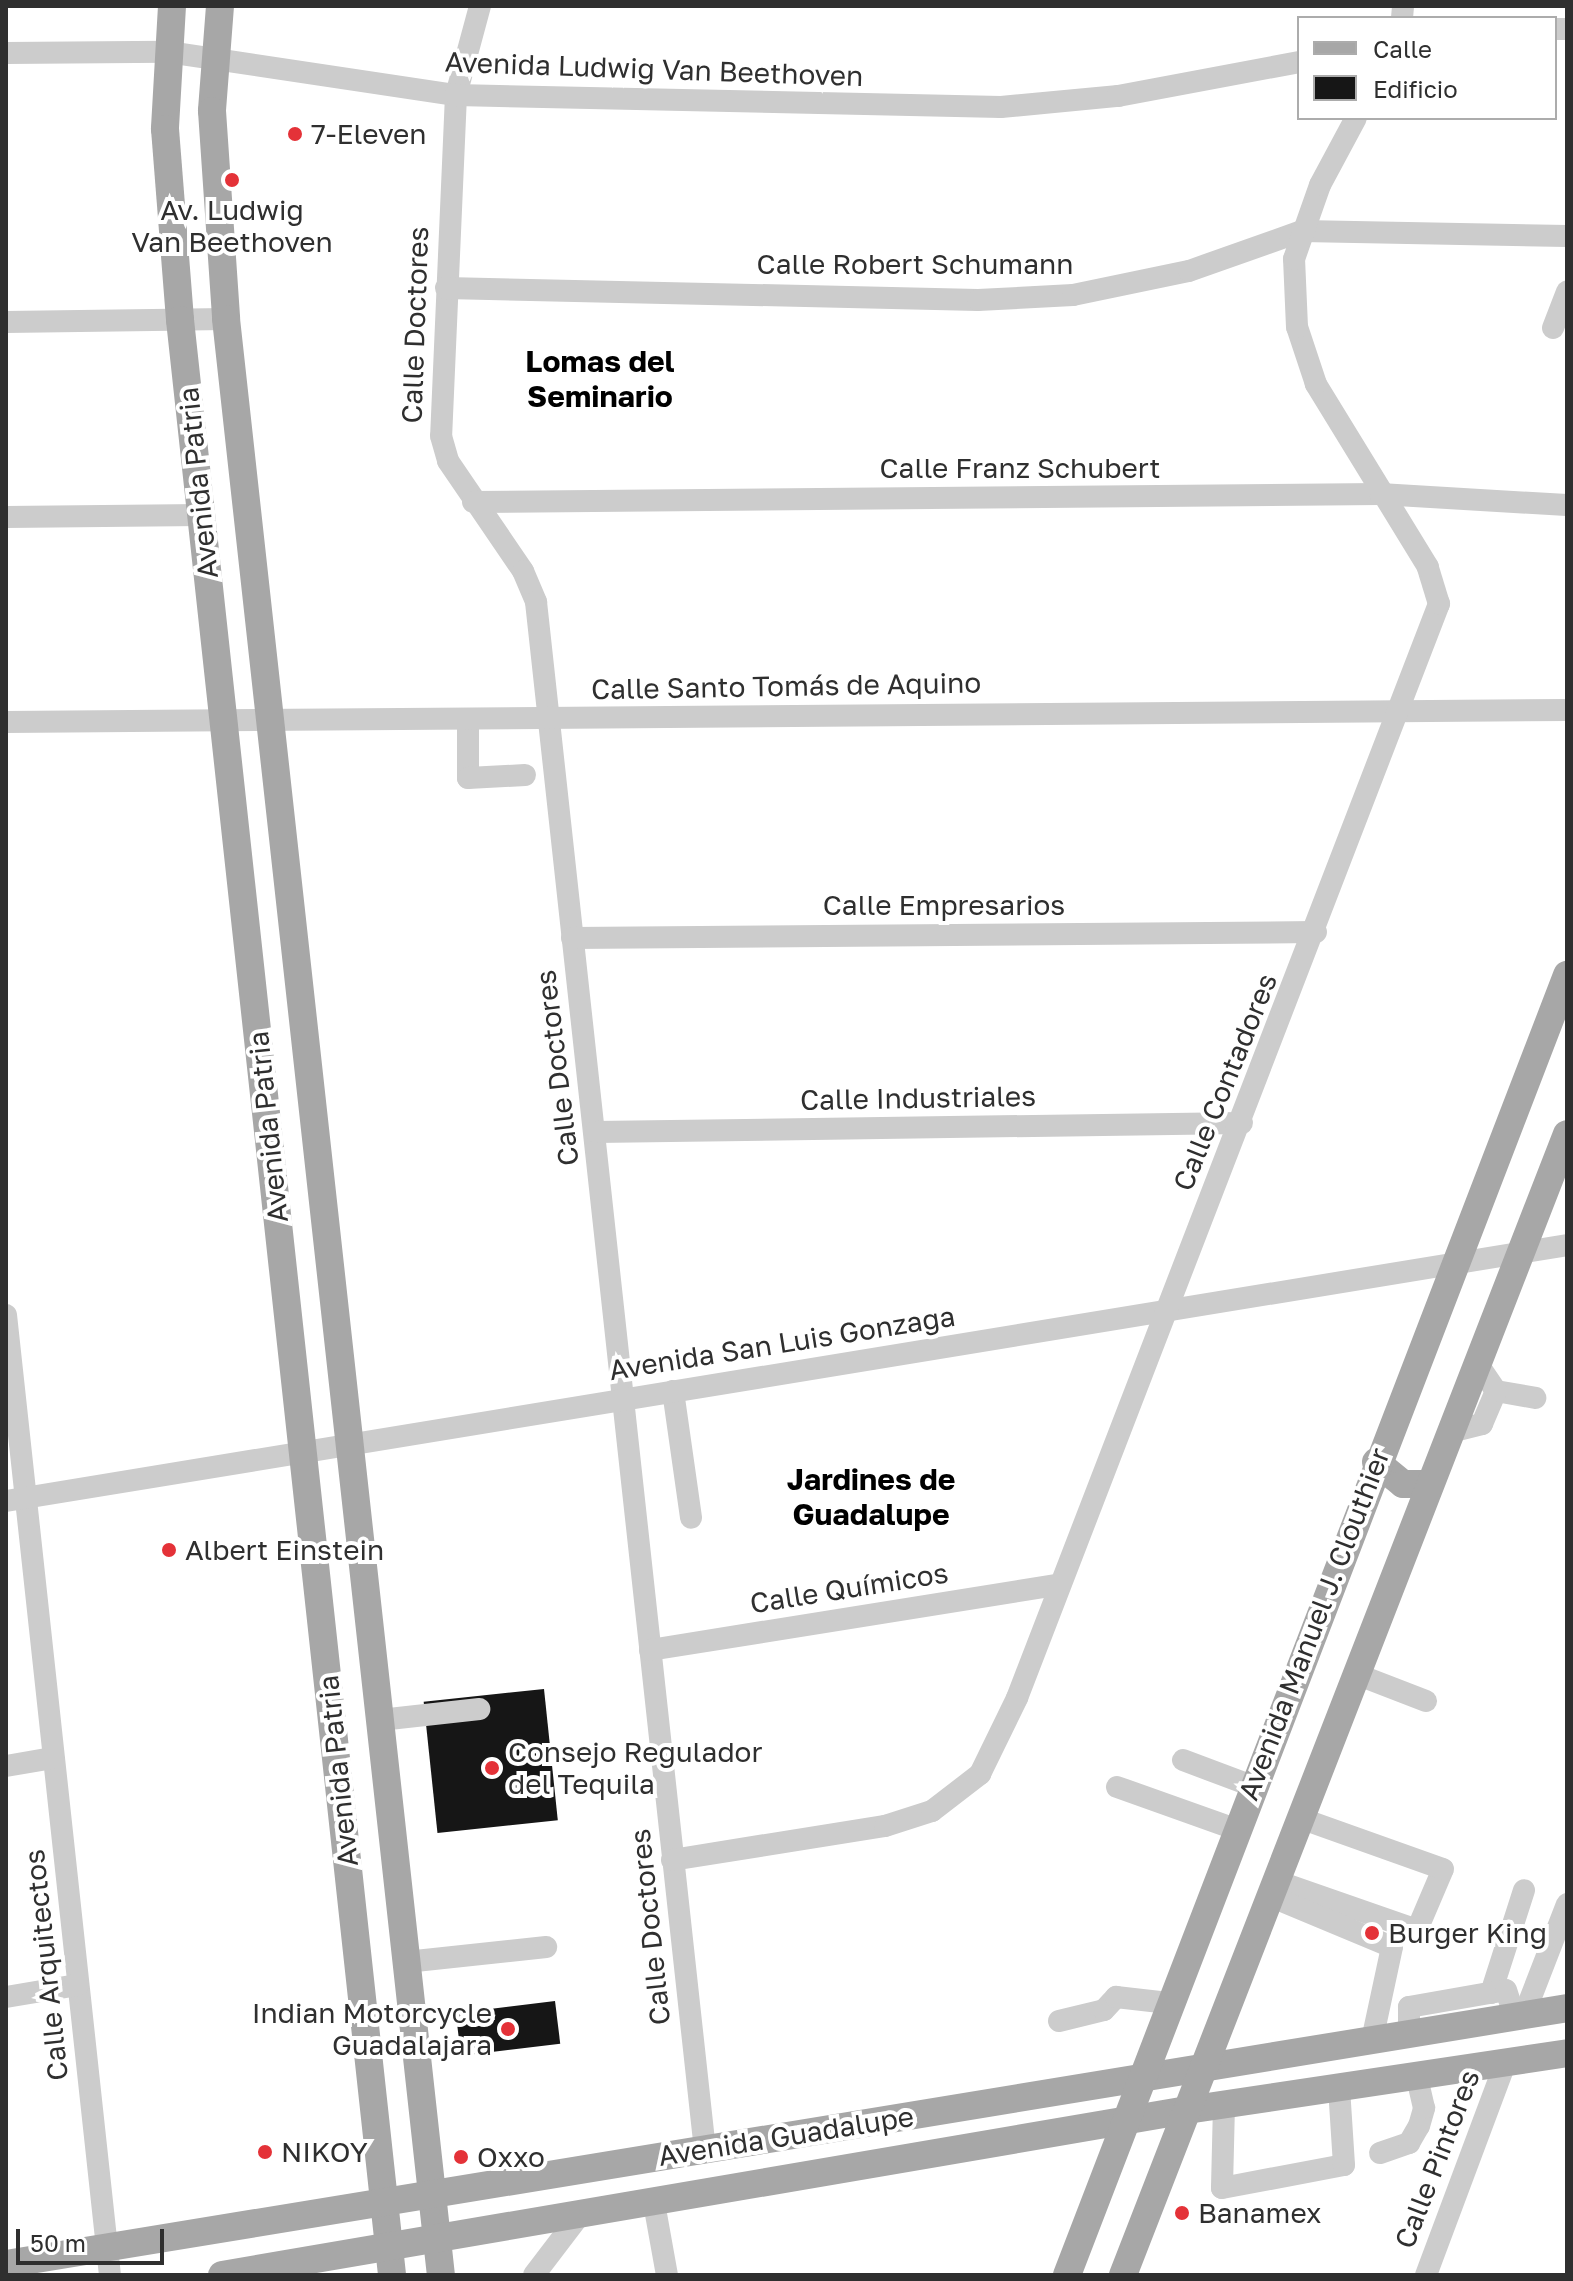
<!DOCTYPE html>
<meta charset="utf-8">
<style>
body{margin:0}
#map{position:relative;width:1573px;height:2281px;overflow:hidden;background:#fff;font-family:"Golos Text",sans-serif}
div>[style]{position:absolute}
.building>*{inset:0;background:#161616;transform-origin:0 0}
.minor>*{height:22px;margin:-11px;padding:0 11px;transform-origin:11px;border-radius:11px;background:#ccc}
.major>*{height:28px;margin:-14px;padding:0 14px;transform-origin:14px;border-radius:14px;background:#a7a7a7}
.dots>*{width:22px;height:22px;translate:-50% -50%;box-sizing:border-box;border:4px solid #fff;border-radius:50%}
span{translate:-50% -50%;white-space:nowrap;text-align:center;line-height:1.15;-webkit-text-stroke:8px #fff;paint-order:stroke}
.street-label{font-size:28px;color:#2f2f2f}
.poi-label{font-size:28px;color:#2f2f2f}
.left{translate:0 -50%;text-align:left}
.right{translate:-100% -50%;text-align:right}
.neighbourhood-label{font-size:30px;color:#000;font-weight:700}
.frame{position:absolute;inset:0;border:8px solid #2f2f2f;pointer-events:none}
.legend{position:absolute;left:1297px;top:16px;width:260px;height:104px;box-sizing:border-box;background:#fff;border:2px solid #acacac;margin:0;padding:10px 14px;list-style:none;font-size:24px;color:#2f2f2f}
.legend li{display:flex;align-items:center;gap:16px;height:40px}
.legend b{width:40px;border:2px solid #acacac}
.scale{position:absolute;left:16px;top:2229px;width:148px;height:36px;box-sizing:border-box;border:4px solid #2f2f2f;border-top:0;padding-left:10px;font-size:24px;line-height:28px;white-space:nowrap;color:#2f2f2f;-webkit-text-stroke:6px #fff;paint-order:stroke}
</style>
<div id="map">
<div class="building">
<i style="left:544px;top:1689px;width:132px;height:121px;rotate:84deg"></i>
<i style="left:555px;top:2001px;width:43px;height:100px;rotate:83deg"></i>
</div>
<div class="minor">
<i style="left:480px;top:6px;width:92px;rotate:105.1deg"></i>
<i style="left:456px;top:95px;width:341px;rotate:92.5deg"></i>
<i style="left:441px;top:436px;width:26px;rotate:74deg"></i>
<i style="left:448px;top:461px;width:133px;rotate:55.7deg"></i>
<i style="left:523px;top:571px;width:34px;rotate:67deg"></i>
<i style="left:536px;top:602px;width:1556px;rotate:83.77deg"></i>
<i style="left:1402px;top:18px;width:12px;rotate:-85deg"></i>
<i style="left:1555px;top:29px;width:12px"></i>
<i style="left:6px;top:53px;width:162px;rotate:-0.4deg"></i>
<i style="left:168px;top:52px;width:291px;rotate:8.5deg"></i>
<i style="left:456px;top:95px;width:545px;rotate:1.26deg"></i>
<i style="left:1001px;top:107px;width:118px;rotate:-5.4deg"></i>
<i style="left:1118px;top:96px;width:184px;rotate:-10.6deg"></i>
<i style="left:446px;top:288px;width:532px;rotate:1.29deg"></i>
<i style="left:978px;top:300px;width:95px;rotate:-3deg"></i>
<i style="left:1073px;top:295px;width:118px;rotate:-11.7deg"></i>
<i style="left:1189px;top:271px;width:120px;rotate:-19.5deg"></i>
<i style="left:1302px;top:231px;width:265px;rotate:1.1deg"></i>
<i style="left:6px;top:322px;width:220px;rotate:-0.8deg"></i>
<i style="left:1553px;top:328px;width:39px;rotate:-69deg"></i>
<i style="left:473px;top:502px;width:907px;rotate:-0.51deg"></i>
<i style="left:1380px;top:494px;width:187px;rotate:3.4deg"></i>
<i style="left:6px;top:517px;width:195px;rotate:-0.6deg"></i>
<i style="left:468px;top:720px;width:58px;rotate:90deg"></i>
<i style="left:468px;top:778px;width:57px;rotate:-3deg"></i>
<i style="left:6px;top:722px;width:1561px;rotate:-0.44deg"></i>
<i style="left:572px;top:938px;width:744px;rotate:-0.46deg"></i>
<i style="left:596px;top:1132px;width:646px;rotate:-0.8deg"></i>
<i style="left:6px;top:1315px;width:966px;rotate:83.82deg"></i>
<i style="left:673px;top:1391px;width:128px;rotate:81.9deg"></i>
<i style="left:1496px;top:1391px;width:40px;rotate:10deg"></i>
<i style="left:1450px;top:1432px;width:33px;rotate:-14deg"></i>
<i style="left:1482px;top:1424px;width:36px;rotate:-67deg"></i>
<i style="left:1496px;top:1391px;width:34px;rotate:-124deg"></i>
<i style="left:6px;top:1501px;width:1582px;rotate:-9.31deg"></i>
<i style="left:650px;top:1650px;width:412px;rotate:-9.1deg"></i>
<i style="left:1356px;top:1674px;width:75px;rotate:21.1deg"></i>
<i style="left:380px;top:1720px;width:100px;rotate:-6.3deg"></i>
<i style="left:1183px;top:1760px;width:74px;rotate:20.6deg"></i>
<i style="left:6px;top:1766px;width:48px;rotate:-9.7deg"></i>
<i style="left:1117px;top:1787px;width:125px;rotate:19.6deg"></i>
<i style="left:672px;top:1860px;width:216px;rotate:-9.1deg"></i>
<i style="left:885px;top:1826px;width:49px;rotate:-17.7deg"></i>
<i style="left:932px;top:1811px;width:61px;rotate:-37.6deg"></i>
<i style="left:980px;top:1774px;width:85px;rotate:-64deg"></i>
<i style="left:1017px;top:1698px;width:1173px;rotate:-68.91deg"></i>
<i style="left:1439px;top:604px;width:39px;rotate:-107deg"></i>
<i style="left:1428px;top:567px;width:215px;rotate:-121.5deg"></i>
<i style="left:1316px;top:384px;width:60px;rotate:-108.4deg"></i>
<i style="left:1297px;top:327px;width:68px;rotate:-92.5deg"></i>
<i style="left:1294px;top:259px;width:78px;rotate:-70.6deg"></i>
<i style="left:1320px;top:185px;width:76px;rotate:-61.8deg"></i>
<i style="left:1276px;top:1881px;width:149px;rotate:19.2deg"></i>
<i style="left:1417px;top:1930px;width:66px;rotate:-66.9deg"></i>
<i style="left:1443px;top:1869px;width:152px;rotate:-160.4deg"></i>
<i style="left:1270px;top:1896px;width:132px;rotate:22.7deg"></i>
<i style="left:1392px;top:1947px;width:95px;rotate:102.1deg"></i>
<i style="left:406px;top:1962px;width:141px;rotate:-6.1deg"></i>
<i style="left:1491px;top:1993px;width:108px;rotate:-72.2deg"></i>
<i style="left:6px;top:1997px;width:73px;rotate:-9.5deg"></i>
<i style="left:1524px;top:2015px;width:119px;rotate:-68.8deg"></i>
<i style="left:1059px;top:2021px;width:46px;rotate:-13.7deg"></i>
<i style="left:1104px;top:2010px;width:18px;rotate:-47deg"></i>
<i style="left:1116px;top:1997px;width:53px;rotate:6.5deg"></i>
<i style="left:1409px;top:2034px;width:27px;rotate:-90deg"></i>
<i style="left:1409px;top:2007px;width:98px;rotate:-9.9deg"></i>
<i style="left:1506px;top:1990px;width:28px;rotate:72deg"></i>
<i style="left:1224px;top:2105px;width:83px;rotate:91.4deg"></i>
<i style="left:1222px;top:2188px;width:124px;rotate:-10.7deg"></i>
<i style="left:1344px;top:2165px;width:77px;rotate:-93.7deg"></i>
<i style="left:1380px;top:2153px;width:31px;rotate:-19deg"></i>
<i style="left:1409px;top:2143px;width:20px;rotate:-60deg"></i>
<i style="left:1419px;top:2126px;width:19px;rotate:-74deg"></i>
<i style="left:1424px;top:2108px;width:32px;rotate:-103deg"></i>
<i style="left:654px;top:2203px;width:73px;rotate:79.8deg"></i>
<i style="left:534px;top:2275px;width:74px;rotate:-52.7deg"></i>
<i style="left:1426px;top:2275px;width:225px;rotate:-69.5deg"></i>
</div>
<div class="major">
<i style="left:172px;top:6px;width:123px;rotate:93.3deg"></i>
<i style="left:165px;top:129px;width:192px;rotate:85.5deg"></i>
<i style="left:180px;top:320px;width:1966px;rotate:83.81deg"></i>
<i style="left:220px;top:6px;width:105px;rotate:94.4deg"></i>
<i style="left:212px;top:111px;width:208px;rotate:86.1deg"></i>
<i style="left:226px;top:319px;width:1968px;rotate:83.73deg"></i>
<i style="left:1376px;top:1462px;width:35px;rotate:39deg"></i>
<i style="left:1403px;top:1484px;width:26px"></i>
<i style="left:6px;top:2264px;width:1582px;rotate:-9.31deg"></i>
<i style="left:222px;top:2275px;width:979px;rotate:-9.7deg"></i>
<i style="left:1187px;top:2110px;width:384px;rotate:-8.5deg"></i>
<i style="left:1067px;top:2275px;width:1393px;rotate:-68.96deg"></i>
<i style="left:1123px;top:2275px;width:1224px;rotate:-68.74deg"></i>
</div>
<div class="dots">
<i style="left:295px;top:134px;background:#e43238"></i>
<i style="left:232px;top:180px;background:#e43238"></i>
<i style="left:169px;top:1550px;background:#e43238"></i>
<i style="left:492px;top:1768px;background:#e43238"></i>
<i style="left:1372px;top:1933px;background:#e43238"></i>
<i style="left:508px;top:2029px;background:#e43238"></i>
<i style="left:265px;top:2152px;background:#e43238"></i>
<i style="left:461px;top:2157px;background:#e43238"></i>
<i style="left:1182px;top:2213px;background:#e43238"></i>
</div>
<div class="street-label">
<span style="left:654px;top:69px;rotate:2deg">Avenida Ludwig Van Beethoven</span>
<span style="left:915px;top:264px">Calle Robert Schumann</span>
<span style="left:415px;top:325px;rotate:-88deg">Calle Doctores</span>
<span style="left:1020px;top:468px">Calle Franz Schubert</span>
<span style="left:198px;top:483px;rotate:-96deg">Avenida Patria</span>
<span style="left:786px;top:686px;rotate:-1deg">Calle Santo Tomás de Aquino</span>
<span style="left:944px;top:905px">Calle Empresarios</span>
<span style="left:557px;top:1068px;rotate:-97deg">Calle Doctores</span>
<span style="left:1225px;top:1082px;rotate:-68deg">Calle Contadores</span>
<span style="left:918px;top:1098px;rotate:-1deg">Calle Industriales</span>
<span style="left:268px;top:1127px;rotate:-96deg">Avenida Patria</span>
<span style="left:782px;top:1343px;rotate:-9deg">Avenida San Luis Gonzaga</span>
<span style="left:849px;top:1588px;rotate:-9deg">Calle Químicos</span>
<span style="left:1314px;top:1624px;rotate:-69deg">Avenida Manuel J. Clouthier</span>
<span style="left:338px;top:1771px;rotate:-96deg">Avenida Patria</span>
<span style="left:650px;top:1927px;rotate:-96deg">Calle Doctores</span>
<span style="left:46px;top:1965px;rotate:-96deg">Calle Arquitectos</span>
<span style="left:786px;top:2136px;rotate:-9deg">Avenida Guadalupe</span>
<span style="left:1437px;top:2159px;rotate:-69deg">Calle Pintores</span>
</div>
<div class="poi-label">
<span class="left" style="left:311px;top:134px">7-Eleven</span>
<span style="left:232px;top:226px">Av. Ludwig<br>Van Beethoven</span>
<span class="left" style="left:185px;top:1550px">Albert Einstein</span>
<span class="left" style="left:508px;top:1768px">Consejo Regulador<br>del Tequila</span>
<span class="left" style="left:1388px;top:1933px">Burger King</span>
<span class="right" style="left:492px;top:2029px">Indian Motorcycle<br>Guadalajara</span>
<span class="left" style="left:281px;top:2152px">NIKOY</span>
<span class="left" style="left:477px;top:2157px">Oxxo</span>
<span class="left" style="left:1198px;top:2213px">Banamex</span>
</div>
<div class="neighbourhood-label">
<span style="left:600px;top:378px">Lomas del<br>Seminario</span>
<span style="left:871px;top:1496px">Jardines de<br>Guadalupe</span>
</div>
<div class="frame"></div>
<ul class="legend">
<li><b style="height:10px;background:#a7a7a7"></b>Calle</li>
<li><b style="height:22px;background:#161616"></b>Edificio</li>
</ul>
<div class="scale">50 m</div>
</div>
